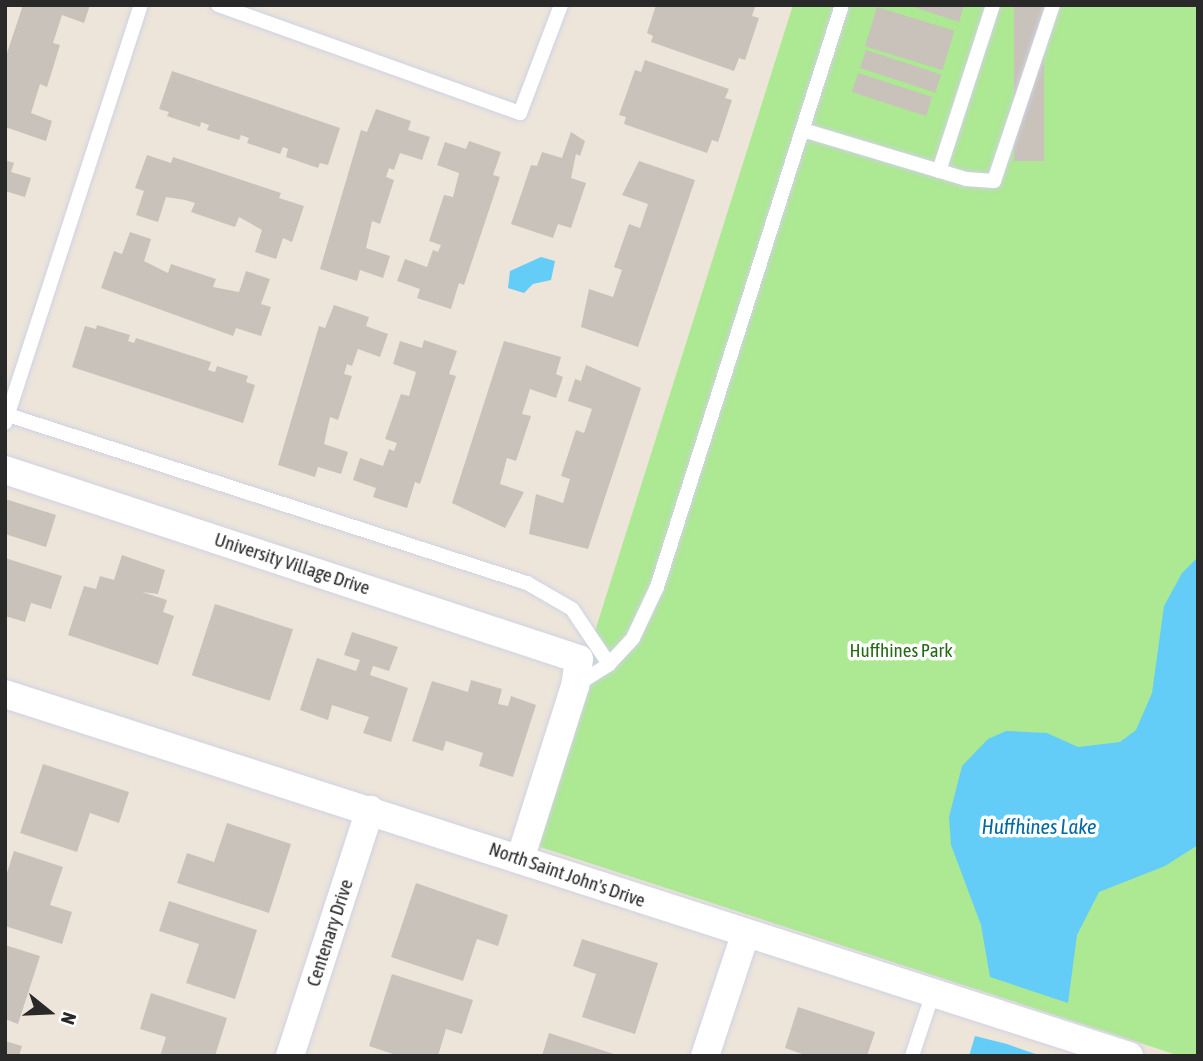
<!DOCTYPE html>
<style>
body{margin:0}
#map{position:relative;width:1203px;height:1061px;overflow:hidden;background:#ede5da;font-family:"Asap Condensed",sans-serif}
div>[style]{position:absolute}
.green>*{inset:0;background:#ade892}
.water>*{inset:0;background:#64cdf7}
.building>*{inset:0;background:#c8c2ba;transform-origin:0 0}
.roads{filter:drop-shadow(0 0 2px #cfd2e4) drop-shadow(0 0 2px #cfd2e4)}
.lane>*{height:14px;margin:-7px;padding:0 7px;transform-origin:7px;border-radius:7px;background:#fff}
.street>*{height:28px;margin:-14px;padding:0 14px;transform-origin:14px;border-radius:14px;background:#fff}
span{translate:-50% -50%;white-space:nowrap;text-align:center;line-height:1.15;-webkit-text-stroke:7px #fff;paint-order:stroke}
.street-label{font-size:19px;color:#292929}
.park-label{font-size:19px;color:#246b14}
.water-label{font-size:21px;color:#0369a3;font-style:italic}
.frame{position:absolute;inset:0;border:7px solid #292929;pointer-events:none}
.north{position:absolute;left:14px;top:977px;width:70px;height:70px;-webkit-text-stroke:5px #fff;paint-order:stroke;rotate:108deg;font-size:19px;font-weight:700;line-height:28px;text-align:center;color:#292929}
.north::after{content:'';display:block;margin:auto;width:24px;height:32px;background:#292929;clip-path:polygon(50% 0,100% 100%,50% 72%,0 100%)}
</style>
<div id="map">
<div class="green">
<i style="clip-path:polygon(793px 5px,1198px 5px,1198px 1056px,1180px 1056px,528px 843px)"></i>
</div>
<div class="water">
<i style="clip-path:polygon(541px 257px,555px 261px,551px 280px,533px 284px,524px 293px,508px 288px,510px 271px)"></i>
<i style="clip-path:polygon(1198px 557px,1198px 845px,1165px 866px,1099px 892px,1077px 935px,1068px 1003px,990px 977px,981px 925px,951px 845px,949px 817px,962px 766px,988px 739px,1006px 731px,1047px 733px,1078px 747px,1120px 742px,1136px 730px,1152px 693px,1164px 606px,1182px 573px)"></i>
<i style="clip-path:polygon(975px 1036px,1007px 1044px,1041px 1056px,969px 1056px)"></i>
</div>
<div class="building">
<i style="clip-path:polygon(23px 5px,90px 5px,84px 23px,62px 15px,53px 43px,60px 45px,47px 87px,40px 84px,31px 113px,52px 121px,46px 141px,5px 127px,5px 59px)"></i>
<i style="clip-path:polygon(656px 5px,755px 7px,752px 16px,759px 18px,745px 60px,739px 58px,734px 71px,651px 42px,653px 36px,647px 33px)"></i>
<i style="clip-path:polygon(908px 5px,964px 5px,959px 22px)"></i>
<i style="left:1014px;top:5px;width:30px;height:156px"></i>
<i style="left:877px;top:7px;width:81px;height:41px;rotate:17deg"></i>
<i style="left:866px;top:50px;width:79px;height:19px;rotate:18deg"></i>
<i style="clip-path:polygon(645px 60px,729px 89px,725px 98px,732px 100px,718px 142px,712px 140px,707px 153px,624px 124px,626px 117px,619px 115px,635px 70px,641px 72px)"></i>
<i style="clip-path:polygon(172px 71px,340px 128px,328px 165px,320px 163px,318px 168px,286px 157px,288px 149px,283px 147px,280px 154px,247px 143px,249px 138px,241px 135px,239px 140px,207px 130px,209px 125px,201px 122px,200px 127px,167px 116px,169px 112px,159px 109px)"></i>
<i style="left:858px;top:73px;width:78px;height:20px;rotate:18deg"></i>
<i style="clip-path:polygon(376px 109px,411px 121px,408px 130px,430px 137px,422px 160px,400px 153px,394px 170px,389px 168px,386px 177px,394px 180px,380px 224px,372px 221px,366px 248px,390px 256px,383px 278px,360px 270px,357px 281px,320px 269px,361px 130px,367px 132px)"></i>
<i style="clip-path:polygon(571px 132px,585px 141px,580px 156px,576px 154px,571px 178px,586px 183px,571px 228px,558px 224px,553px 238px,511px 224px,531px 165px,537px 166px,542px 152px,562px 158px)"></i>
<i style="clip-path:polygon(469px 141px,501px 152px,493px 175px,500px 177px,464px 285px,459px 283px,451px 309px,417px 298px,420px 289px,397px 281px,405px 259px,427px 267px,433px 250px,438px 252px,441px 245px,429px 241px,444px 195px,453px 197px,459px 173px,437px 165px,445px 142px,466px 149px)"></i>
<i style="clip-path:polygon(147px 155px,171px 163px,173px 157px,281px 193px,279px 198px,304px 206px,292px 242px,283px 238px,276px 259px,255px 252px,262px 230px,239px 217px,235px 227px,191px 212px,195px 203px,185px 200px,166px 197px,158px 222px,136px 215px,144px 191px,135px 188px)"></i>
<i style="clip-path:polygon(5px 160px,14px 163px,11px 172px,31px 178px,25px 197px,5px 191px)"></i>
<i style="clip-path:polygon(639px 161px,695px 180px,638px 347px,581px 327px,589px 289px,613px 297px,622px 270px,614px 267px,629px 224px,640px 228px,648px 204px,622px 195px)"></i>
<i style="clip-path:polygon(130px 232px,151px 239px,144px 261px,168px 273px,171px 264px,216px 279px,213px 287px,239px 292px,246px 271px,270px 279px,261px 304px,271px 307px,261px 336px,236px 328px,233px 336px,101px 288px,114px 251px,122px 254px)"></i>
<i style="clip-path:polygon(334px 305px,369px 317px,366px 326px,388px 334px,380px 357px,358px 349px,352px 366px,347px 364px,344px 374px,352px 376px,338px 420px,330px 417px,324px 444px,348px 452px,341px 474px,318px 467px,315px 477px,278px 465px,319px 326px,325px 328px)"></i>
<i style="clip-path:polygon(97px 325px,130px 335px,128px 341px,134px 343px,136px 338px,211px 362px,208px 370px,215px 372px,217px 366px,248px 376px,246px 382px,255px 385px,243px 423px,72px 367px,85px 326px,96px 329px)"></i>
<i style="clip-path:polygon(424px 340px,457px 351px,449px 374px,456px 376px,420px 484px,415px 482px,407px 508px,373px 497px,376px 488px,353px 480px,360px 458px,383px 466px,389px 449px,394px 451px,397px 443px,385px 439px,401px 394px,409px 396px,416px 372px,393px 364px,400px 341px,422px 348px)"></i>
<i style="clip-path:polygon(504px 341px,561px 357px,556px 374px,563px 377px,556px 398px,530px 389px,522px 414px,531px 416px,516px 461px,507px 458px,500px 484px,524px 492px,505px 528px,452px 503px)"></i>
<i style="clip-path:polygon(586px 365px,641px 388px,588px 549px,529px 534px,536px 494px,563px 503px,570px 479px,561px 476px,576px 430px,584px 433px,592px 409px,568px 401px,575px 379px,581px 381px)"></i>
<i style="clip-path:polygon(5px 499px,56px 515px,46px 547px,5px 534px)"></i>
<i style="clip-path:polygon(122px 555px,165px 570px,158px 594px,142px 592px,167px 600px,163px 612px,174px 616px,158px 665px,68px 635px,84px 586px,96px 589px,100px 576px,114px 580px)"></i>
<i style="clip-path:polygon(5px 558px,62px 576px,51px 609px,31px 603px,25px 622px,5px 616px)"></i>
<i style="left:215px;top:604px;width:82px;height:75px;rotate:18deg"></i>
<i style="clip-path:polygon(352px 632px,398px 647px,389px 671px,373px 666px,370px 675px,408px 688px,391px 742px,363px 733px,369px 717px,332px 705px,328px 720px,300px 710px,317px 658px,356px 671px,360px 660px,344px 655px)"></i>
<i style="clip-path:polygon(471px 680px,502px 689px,498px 704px,508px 706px,511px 696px,536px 705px,513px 777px,479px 766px,483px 753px,446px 741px,443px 751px,412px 741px,432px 681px,468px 692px)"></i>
<i style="clip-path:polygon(43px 764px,129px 792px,119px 823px,90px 813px,77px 852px,20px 833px)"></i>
<i style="clip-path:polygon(227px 823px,291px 844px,269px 913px,177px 883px,187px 853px,214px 862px)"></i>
<i style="clip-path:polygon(14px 851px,63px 867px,50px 905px,72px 912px,62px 944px,5px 926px,5px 879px)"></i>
<i style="clip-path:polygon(416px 883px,508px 915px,498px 946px,477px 939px,463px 981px,391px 957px)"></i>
<i style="clip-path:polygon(169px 901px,257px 930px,235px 999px,186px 983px,199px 944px,159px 931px)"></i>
<i style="clip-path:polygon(582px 939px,658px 963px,635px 1034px,582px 1017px,596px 974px,573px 966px)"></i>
<i style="clip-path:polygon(5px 945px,40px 956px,18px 1024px,5px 1019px)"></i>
<i style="clip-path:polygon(392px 974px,473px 1000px,462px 1034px,446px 1029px,438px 1056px,399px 1056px,369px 1046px)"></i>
<i style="clip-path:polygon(151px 993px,227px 1018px,215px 1056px,160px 1056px,166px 1037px,140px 1029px)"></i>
<i style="clip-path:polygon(798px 1007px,875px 1032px,867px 1056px,808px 1056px,785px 1048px)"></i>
<i style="clip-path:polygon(549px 1033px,617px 1055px,617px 1056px,542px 1056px)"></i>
<i style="clip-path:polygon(5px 1041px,22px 1046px,19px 1056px,5px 1056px)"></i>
</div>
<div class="roads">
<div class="lane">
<i style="left:218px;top:5px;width:321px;rotate:19.7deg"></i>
<i style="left:520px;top:113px;width:116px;rotate:-69.2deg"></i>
<i style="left:803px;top:130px;width:170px;rotate:16.7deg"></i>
<i style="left:966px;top:179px;width:28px;rotate:4deg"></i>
<i style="left:994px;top:181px;width:186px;rotate:-71.5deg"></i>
<i style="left:939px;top:171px;width:175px;rotate:-72deg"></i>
<i style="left:8px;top:415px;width:546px;rotate:17.94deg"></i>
<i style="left:527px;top:583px;width:52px;rotate:30deg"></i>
<i style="left:572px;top:609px;width:66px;rotate:56.1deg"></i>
<i style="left:5px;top:423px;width:440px;rotate:-72deg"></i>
<i style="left:576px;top:685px;width:39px;rotate:-32deg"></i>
<i style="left:609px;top:664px;width:35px;rotate:-47deg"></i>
<i style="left:633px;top:638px;width:56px;rotate:-64.8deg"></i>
<i style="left:657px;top:587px;width:611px;rotate:-72.37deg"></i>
<i style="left:912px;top:1056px;width:66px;rotate:-71.6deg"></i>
</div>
<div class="street">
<i style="left:5px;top:470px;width:604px;rotate:18.23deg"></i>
<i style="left:579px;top:659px;width:27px;rotate:98deg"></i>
<i style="left:575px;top:686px;width:182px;rotate:107.6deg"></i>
<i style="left:5px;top:694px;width:1181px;rotate:17.85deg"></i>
<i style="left:290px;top:1056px;width:259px;rotate:-72deg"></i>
<i style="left:705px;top:1056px;width:127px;rotate:-71.7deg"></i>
</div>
</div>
<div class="street-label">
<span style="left:292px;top:564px;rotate:18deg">University Village Drive</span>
<span style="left:567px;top:875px;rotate:19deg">North Saint John's Drive</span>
<span style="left:330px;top:933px;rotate:-72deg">Centenary Drive</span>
</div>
<div class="park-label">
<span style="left:901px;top:651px">Huffhines Park</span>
</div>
<div class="water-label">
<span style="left:1039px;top:826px">Huffhines Lake</span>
</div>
<div class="frame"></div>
<div class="north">N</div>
</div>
